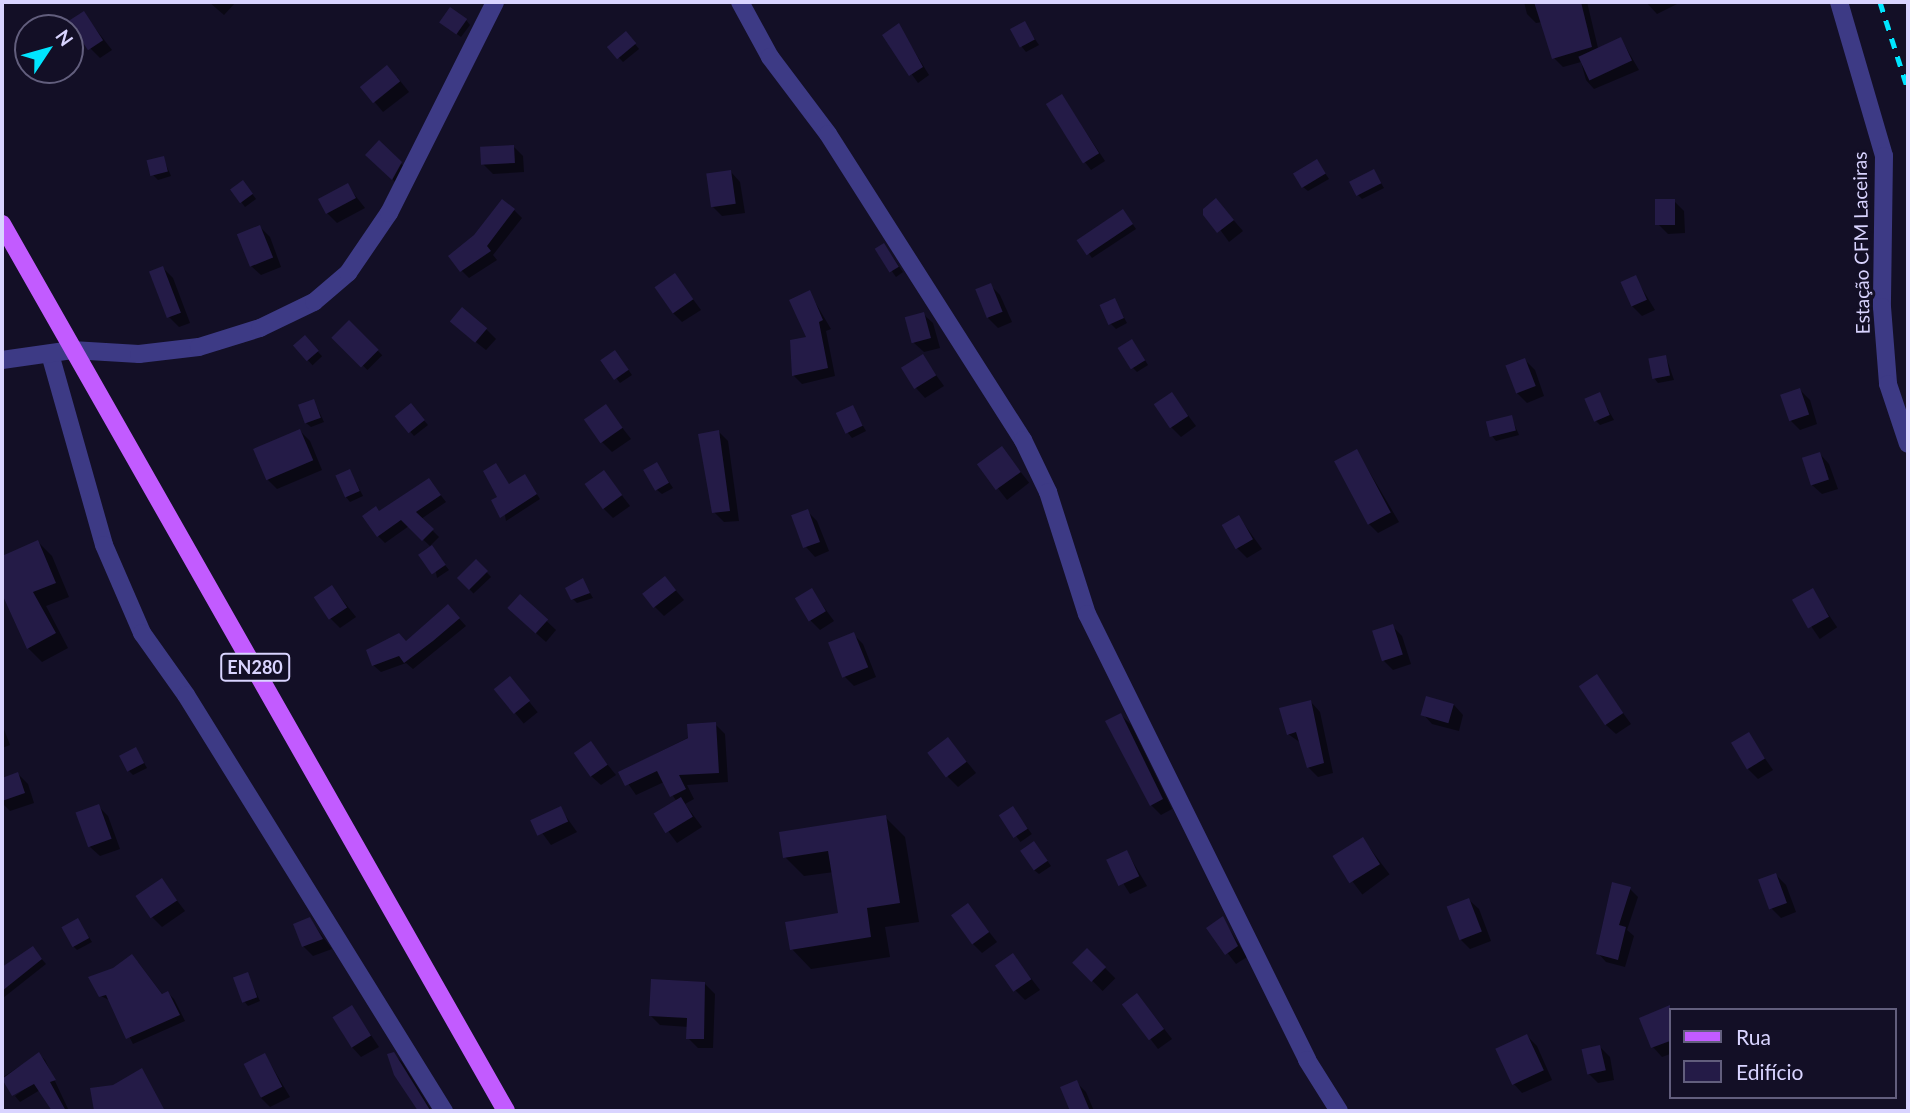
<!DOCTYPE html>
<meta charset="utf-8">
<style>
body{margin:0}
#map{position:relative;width:1910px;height:1113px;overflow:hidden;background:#130f26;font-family:Lato,sans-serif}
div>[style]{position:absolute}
.shadow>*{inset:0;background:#0007;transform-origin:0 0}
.building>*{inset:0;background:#241b47;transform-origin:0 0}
.minor>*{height:18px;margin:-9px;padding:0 9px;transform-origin:9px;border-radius:9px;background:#3d3a85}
.primary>*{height:18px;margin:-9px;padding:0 9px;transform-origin:9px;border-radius:9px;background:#c25bff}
.rail>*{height:5px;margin-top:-2.5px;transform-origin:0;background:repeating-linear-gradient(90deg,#00e5ff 0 10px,transparent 0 19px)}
span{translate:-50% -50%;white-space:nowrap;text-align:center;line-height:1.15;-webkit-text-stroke:6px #130f26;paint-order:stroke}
.shield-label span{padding:2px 5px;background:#130f26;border:2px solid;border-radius:5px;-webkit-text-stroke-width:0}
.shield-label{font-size:18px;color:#d9d4ff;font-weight:700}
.street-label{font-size:19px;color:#d9d4ff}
.frame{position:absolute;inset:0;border:4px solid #d9d4ff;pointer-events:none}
.legend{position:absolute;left:1669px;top:1008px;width:228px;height:91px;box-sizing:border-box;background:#130f26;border:2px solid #625e7d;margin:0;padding:9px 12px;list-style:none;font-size:21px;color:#d9d4ff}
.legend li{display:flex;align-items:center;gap:14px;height:35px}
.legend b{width:35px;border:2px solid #625e7d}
.north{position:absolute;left:14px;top:14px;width:70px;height:70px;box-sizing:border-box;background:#130f26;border:2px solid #625e7d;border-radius:50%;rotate:54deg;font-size:19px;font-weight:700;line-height:28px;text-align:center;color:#d9d4ff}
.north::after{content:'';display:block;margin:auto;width:24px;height:32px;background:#00e5ff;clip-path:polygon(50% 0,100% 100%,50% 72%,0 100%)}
</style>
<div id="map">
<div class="shadow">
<i style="clip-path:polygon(209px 2px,233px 2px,235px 3px,224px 15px)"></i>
<i style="clip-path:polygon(1524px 2px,1587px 2px,1598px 48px,1621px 39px,1639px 70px,1594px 89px,1586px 80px,1581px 62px,1563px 67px,1554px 58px,1542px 22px,1536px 23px,1527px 14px)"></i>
<i style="clip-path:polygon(1646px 2px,1681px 2px,1657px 14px)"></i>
<i style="clip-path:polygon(84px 14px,112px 50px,100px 58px,90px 48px)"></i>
<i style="clip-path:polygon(466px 20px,470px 25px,461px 37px,446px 26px)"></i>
<i style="clip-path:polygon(1024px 23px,1039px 45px,1026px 52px,1022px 47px)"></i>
<i style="clip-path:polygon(898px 25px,929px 75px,918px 83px,884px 35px)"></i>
<i style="clip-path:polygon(630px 38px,639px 49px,623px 62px,609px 47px)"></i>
<i style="clip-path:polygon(397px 77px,409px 92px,383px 112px,362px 87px)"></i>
<i style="clip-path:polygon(1062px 96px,1105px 161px,1091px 170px,1069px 141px)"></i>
<i style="clip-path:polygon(379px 143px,411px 173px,402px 188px,377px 165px)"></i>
<i style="clip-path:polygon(513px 146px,523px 156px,524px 172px,493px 174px,483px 164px)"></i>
<i style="clip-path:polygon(163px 158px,171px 176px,158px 180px,153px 175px)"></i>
<i style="clip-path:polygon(1317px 161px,1329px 179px,1308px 191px,1303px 187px)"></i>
<i style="clip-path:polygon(731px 172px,740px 182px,745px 213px,722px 216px,712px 206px)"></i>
<i style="clip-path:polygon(1374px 172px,1384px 188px,1362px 199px,1358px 195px)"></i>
<i style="clip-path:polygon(347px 185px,365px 208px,337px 223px,327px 213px)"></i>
<i style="clip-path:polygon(247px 187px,256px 199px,245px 207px,232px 190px)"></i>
<i style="clip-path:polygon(1216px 200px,1243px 231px,1229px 242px,1205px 209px)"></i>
<i style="clip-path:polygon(1674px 201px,1684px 211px,1685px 233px,1668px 234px,1658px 224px)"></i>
<i style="clip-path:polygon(514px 210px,522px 218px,493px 255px,497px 260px,469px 278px,461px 270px)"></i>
<i style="clip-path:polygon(1127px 216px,1136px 229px,1092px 258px,1080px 241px)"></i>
<i style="clip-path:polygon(260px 227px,270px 237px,281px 267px,261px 275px,251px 266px)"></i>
<i style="clip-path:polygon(877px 250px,888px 250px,903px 272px,896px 277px)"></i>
<i style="clip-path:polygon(163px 268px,173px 278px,190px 323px,179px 327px,169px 317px)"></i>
<i style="clip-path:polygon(675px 275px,701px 310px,682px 322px,673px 313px)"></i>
<i style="clip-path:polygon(1635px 277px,1655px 310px,1642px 316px,1632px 306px,1622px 282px)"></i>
<i style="clip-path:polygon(991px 286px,1000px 295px,1012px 322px,998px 328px,988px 318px)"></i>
<i style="clip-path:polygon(809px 292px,831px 329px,826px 331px,835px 376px,802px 384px,794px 376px,792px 341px,809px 338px)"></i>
<i style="clip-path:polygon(1114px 300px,1127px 323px,1116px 329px,1111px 324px)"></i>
<i style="clip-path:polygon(923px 314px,933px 323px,940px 348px,924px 352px,914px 343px)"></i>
<i style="left:349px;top:322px;width:47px;height:21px;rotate:45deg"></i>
<i style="clip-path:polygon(486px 329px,496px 339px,486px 350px,463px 332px)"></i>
<i style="left:305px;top:338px;width:25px;height:13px;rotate:47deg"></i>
<i style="clip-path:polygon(1136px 346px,1148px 365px,1137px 372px,1133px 368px)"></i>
<i style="clip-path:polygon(619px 357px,632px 375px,620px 383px,603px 361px)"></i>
<i style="clip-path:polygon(923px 357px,944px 386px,925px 398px,916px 388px)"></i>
<i style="clip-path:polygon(1666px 357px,1674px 380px,1658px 383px,1654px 378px)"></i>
<i style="clip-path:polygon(1525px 360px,1535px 370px,1544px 396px,1527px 403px,1517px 393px)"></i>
<i style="clip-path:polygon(1800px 390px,1810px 400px,1817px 424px,1800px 430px,1790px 420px)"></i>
<i style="clip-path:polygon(1172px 394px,1196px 426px,1181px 437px,1171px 427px)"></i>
<i style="clip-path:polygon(1599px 394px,1614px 420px,1600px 425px,1596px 421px)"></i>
<i style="clip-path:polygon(314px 401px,324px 422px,311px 427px,306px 423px)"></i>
<i style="clip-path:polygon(606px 407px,631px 439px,612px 452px,602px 442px)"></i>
<i style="clip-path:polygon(852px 407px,866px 431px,852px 438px,848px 433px)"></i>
<i style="clip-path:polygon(415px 410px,428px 425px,414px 436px,397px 416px)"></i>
<i style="clip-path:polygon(1511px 417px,1519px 435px,1496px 441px,1492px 436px)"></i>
<i style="clip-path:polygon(300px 431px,310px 441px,322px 470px,277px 489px,267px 479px,255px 451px)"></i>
<i style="clip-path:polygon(718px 431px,728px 441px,739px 521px,724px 522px,714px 512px)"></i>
<i style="left:1002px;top:448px;width:44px;height:28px;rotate:52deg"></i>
<i style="clip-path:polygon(1357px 451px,1399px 522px,1378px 533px,1368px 523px)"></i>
<i style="clip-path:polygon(1820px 454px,1829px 464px,1838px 489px,1822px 494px,1812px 485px)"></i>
<i style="clip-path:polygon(657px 464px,673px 488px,662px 494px,657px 490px)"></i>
<i style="clip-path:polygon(496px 466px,510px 486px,525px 476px,540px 499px,506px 521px)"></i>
<i style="clip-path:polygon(350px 471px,363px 496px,350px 502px,346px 497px)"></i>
<i style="clip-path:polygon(604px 472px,630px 506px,613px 518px,603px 508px)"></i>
<i style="clip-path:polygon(429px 480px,446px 502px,421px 519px,439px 537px,430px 546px,449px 570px,437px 578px,431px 547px,409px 526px,385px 543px,378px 536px,380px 513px)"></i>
<i style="clip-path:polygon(807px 511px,817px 521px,829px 551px,815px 557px,806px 547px)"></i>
<i style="clip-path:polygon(1239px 517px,1262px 549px,1247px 558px,1237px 548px)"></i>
<i style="clip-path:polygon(38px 542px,52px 556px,69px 597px,46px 606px,68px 648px,42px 662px,28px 648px,2px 588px,2px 557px)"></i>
<i style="left:476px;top:561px;width:22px;height:24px;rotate:47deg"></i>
<i style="clip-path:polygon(665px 578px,684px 600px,664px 616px,655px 607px)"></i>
<i style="clip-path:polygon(582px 580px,593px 598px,577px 603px,573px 599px)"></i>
<i style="clip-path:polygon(332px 587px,356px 617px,340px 628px,330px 618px)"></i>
<i style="left:1812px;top:590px;width:45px;height:21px;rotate:56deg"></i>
<i style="clip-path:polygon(812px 591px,834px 621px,820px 630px,810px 620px)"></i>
<i style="clip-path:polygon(520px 596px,556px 630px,546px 642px,519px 618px)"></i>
<i style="clip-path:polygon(455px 614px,466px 626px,413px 669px,406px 663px,381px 672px,373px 665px)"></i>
<i style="clip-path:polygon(1392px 626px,1402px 636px,1411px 664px,1393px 670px,1383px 660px)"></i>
<i style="clip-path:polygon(853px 634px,863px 644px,876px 677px,854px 686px,844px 676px)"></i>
<i style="clip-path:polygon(1596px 676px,1631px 724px,1616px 734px,1606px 725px)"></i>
<i style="left:510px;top:678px;width:44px;height:18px;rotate:51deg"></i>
<i style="clip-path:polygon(1311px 702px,1320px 712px,1333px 773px,1318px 777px,1308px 767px,1301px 743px,1288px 734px)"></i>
<i style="clip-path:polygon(1454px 705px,1463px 715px,1459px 731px,1432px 724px,1423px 714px)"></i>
<i style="clip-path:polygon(1121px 715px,1131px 725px,1172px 809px,1161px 815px,1151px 805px)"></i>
<i style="clip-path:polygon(2px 724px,10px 745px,2px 748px)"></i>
<i style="clip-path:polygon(715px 724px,725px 734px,728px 782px,687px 785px,694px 799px,685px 804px,702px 827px,677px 843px,656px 815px,677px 802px,664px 782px,636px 795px,620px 772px)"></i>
<i style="clip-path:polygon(1748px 734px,1773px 770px,1758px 779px,1748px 769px)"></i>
<i style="clip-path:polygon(948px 739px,976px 773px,958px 787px,948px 777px)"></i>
<i style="clip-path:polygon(591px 744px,616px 775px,601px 785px,591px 776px)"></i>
<i style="clip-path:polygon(136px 749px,147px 768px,133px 775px,129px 771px)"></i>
<i style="clip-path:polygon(18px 774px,28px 784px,34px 803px,10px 811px,2px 803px,2px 779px)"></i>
<i style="clip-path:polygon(98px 806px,108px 816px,120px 849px,100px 856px,90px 847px)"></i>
<i style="clip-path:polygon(560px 808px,577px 832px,551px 845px,534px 822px)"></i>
<i style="left:1013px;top:808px;width:32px;height:14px;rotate:54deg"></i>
<i style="clip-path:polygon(885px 817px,905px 837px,919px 922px,885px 927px,890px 957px,811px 969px,792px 949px,840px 915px,834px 872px,804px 876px,785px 857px)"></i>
<i style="left:1363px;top:839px;width:44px;height:34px;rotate:53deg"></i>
<i style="clip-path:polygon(1038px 848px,1051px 866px,1039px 874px,1034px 870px)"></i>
<i style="clip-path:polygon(1127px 852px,1147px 886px,1130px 894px,1109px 861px)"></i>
<i style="clip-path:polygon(1776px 875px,1786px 885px,1796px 912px,1781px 918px,1771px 908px)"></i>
<i style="clip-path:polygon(162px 881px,185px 911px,162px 927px,152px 917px)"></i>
<i style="clip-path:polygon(1630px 889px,1638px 897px,1627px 930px,1634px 936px,1625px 967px,1606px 962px,1598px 953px)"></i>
<i style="clip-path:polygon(1469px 900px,1479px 909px,1491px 941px,1470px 949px,1460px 939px)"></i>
<i style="clip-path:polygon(968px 905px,997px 942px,982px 953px,972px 943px)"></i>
<i style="clip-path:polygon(310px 919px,332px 949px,313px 956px,303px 946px)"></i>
<i style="clip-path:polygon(1223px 919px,1247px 957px,1236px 964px,1209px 929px)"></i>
<i style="clip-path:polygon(78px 920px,92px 942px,77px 950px,73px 946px)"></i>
<i style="clip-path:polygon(32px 948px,46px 964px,3px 998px,2px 969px)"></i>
<i style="left:1087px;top:950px;width:40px;height:18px;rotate:45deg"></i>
<i style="clip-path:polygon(1013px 955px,1040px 990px,1025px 1000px,1015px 990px)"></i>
<i style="clip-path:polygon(138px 962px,163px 995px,168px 993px,174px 999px,185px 1021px,133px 1044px,111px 1001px,101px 996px)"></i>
<i style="clip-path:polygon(247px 974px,260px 1001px,248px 1006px,244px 1001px)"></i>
<i style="clip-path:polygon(705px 984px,715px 994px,713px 1048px,698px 1048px,688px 1038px,689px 1027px,660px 1025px,650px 1015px)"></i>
<i style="clip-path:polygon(1124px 1004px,1145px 1004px,1172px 1039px,1158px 1049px)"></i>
<i style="clip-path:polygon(352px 1007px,379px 1047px,361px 1057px,352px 1047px)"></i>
<i style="clip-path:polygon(1668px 1008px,1670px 1054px,1662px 1057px,1653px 1047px)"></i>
<i style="clip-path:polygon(1527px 1036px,1537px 1046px,1552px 1080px,1522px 1093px,1513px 1083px,1497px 1049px)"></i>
<i style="clip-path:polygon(1600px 1047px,1610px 1057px,1614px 1080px,1598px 1083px,1588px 1073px)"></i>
<i style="clip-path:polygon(39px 1054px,45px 1060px,69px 1111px,54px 1111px,40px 1090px,20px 1102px,15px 1096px,40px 1078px,13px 1094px,3px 1077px)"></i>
<i style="clip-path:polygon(393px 1054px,402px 1062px,432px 1111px,420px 1111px,396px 1074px)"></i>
<i style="clip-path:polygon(265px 1055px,290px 1097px,270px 1107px,260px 1097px)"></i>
<i style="clip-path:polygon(1076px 1082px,1086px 1092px,1094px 1111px,1072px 1111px,1062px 1088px)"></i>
</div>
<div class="building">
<i style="clip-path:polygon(1534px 2px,1581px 2px,1592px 47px,1552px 59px)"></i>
<i style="left:450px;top:7px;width:21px;height:19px;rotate:35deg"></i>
<i style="left:84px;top:11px;width:35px;height:18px;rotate:57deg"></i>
<i style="left:1025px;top:21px;width:21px;height:17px;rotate:62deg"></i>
<i style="clip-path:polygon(899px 23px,923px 67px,909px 76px,882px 35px)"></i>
<i style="left:626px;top:31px;width:16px;height:25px;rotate:50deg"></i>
<i style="left:1621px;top:37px;width:26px;height:47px;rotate:65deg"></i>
<i style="left:387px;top:65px;width:21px;height:35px;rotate:51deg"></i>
<i style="left:1062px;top:94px;width:70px;height:19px;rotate:58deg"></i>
<i style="clip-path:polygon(379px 140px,402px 162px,392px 180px,365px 155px)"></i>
<i style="left:514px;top:145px;width:18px;height:34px;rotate:87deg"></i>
<i style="left:164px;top:156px;width:16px;height:18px;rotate:76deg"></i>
<i style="left:1317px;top:159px;width:17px;height:28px;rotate:59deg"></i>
<i style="left:1374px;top:169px;width:16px;height:28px;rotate:63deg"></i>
<i style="left:731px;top:170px;width:34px;height:25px;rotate:82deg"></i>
<i style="left:243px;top:180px;width:17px;height:16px;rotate:54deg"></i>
<i style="left:348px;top:183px;width:17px;height:34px;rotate:62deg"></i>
<i style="clip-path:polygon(1216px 198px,1234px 220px,1217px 233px,1203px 215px,1203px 209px)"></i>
<i style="clip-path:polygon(502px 199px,515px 209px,487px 246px,491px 251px,460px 272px,448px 256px,474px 235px)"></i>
<i style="left:1655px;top:199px;width:20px;height:26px"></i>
<i style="left:1123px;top:209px;width:18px;height:56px;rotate:56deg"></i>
<i style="left:260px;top:225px;width:35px;height:25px;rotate:68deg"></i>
<i style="left:884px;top:243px;width:28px;height:11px;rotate:58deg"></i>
<i style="left:163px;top:266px;width:50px;height:15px;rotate:69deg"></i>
<i style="left:675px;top:273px;width:32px;height:25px;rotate:55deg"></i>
<i style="left:1636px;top:275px;width:27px;height:17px;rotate:66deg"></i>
<i style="left:991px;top:283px;width:31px;height:17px;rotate:68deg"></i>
<i style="clip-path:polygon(810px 290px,823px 320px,819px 322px,828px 368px,792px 376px,790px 340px,806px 337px,789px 300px)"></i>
<i style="left:1115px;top:298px;width:22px;height:17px;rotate:66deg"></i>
<i style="left:462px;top:307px;width:33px;height:19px;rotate:40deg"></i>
<i style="left:924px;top:312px;width:27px;height:20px;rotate:75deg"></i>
<i style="left:349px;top:320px;width:42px;height:25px;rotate:45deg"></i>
<i style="left:305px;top:335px;width:21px;height:16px;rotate:49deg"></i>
<i style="left:1132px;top:339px;width:25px;height:17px;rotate:58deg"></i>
<i style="left:615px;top:350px;width:24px;height:18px;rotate:55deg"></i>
<i style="left:923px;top:354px;width:25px;height:26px;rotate:58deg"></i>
<i style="left:1666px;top:355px;width:21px;height:18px;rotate:79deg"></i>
<i style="left:1525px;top:358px;width:30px;height:21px;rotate:69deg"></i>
<i style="left:1800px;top:388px;width:28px;height:21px;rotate:71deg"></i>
<i style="left:1172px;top:392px;width:29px;height:22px;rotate:56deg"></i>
<i style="left:1600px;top:392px;width:25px;height:17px;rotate:67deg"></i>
<i style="left:314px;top:399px;width:20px;height:17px;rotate:70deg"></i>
<i style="left:411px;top:403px;width:22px;height:21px;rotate:51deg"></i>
<i style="left:606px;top:404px;width:29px;height:27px;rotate:55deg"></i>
<i style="left:853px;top:405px;width:23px;height:19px;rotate:65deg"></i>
<i style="left:1512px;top:415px;width:16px;height:27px;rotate:76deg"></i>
<i style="left:300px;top:429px;width:34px;height:51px;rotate:67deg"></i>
<i style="clip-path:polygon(719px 430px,730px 511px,712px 513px,698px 434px)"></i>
<i style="left:1002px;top:446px;width:32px;height:31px;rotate:54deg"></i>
<i style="left:1357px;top:449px;width:72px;height:26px;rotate:62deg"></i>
<i style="left:1820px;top:452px;width:29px;height:19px;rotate:72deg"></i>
<i style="left:657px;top:462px;width:24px;height:16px;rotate:60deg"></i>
<i style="clip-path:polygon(496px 463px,509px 484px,525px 474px,537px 494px,500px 518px,491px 500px,497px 497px,483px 471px)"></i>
<i style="left:350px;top:469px;width:24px;height:16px;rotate:66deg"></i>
<i style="left:604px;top:470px;width:31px;height:24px;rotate:54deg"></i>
<i style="clip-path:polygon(429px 478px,441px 495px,416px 512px,434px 529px,422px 541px,401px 520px,377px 537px,362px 516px,376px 506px,379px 511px)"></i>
<i style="left:808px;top:509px;width:35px;height:18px;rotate:70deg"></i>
<i style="left:1239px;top:515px;width:28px;height:20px;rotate:60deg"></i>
<i style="clip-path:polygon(38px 540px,56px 583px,33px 592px,56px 633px,27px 649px,2px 594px,2px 556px)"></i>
<i style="left:432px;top:545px;width:24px;height:17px;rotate:55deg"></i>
<i style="left:476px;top:559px;width:17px;height:27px;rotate:45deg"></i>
<i style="left:665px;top:576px;width:18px;height:29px;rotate:52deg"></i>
<i style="clip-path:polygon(583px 578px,590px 593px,571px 600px,565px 588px)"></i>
<i style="left:332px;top:585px;width:27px;height:22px;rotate:56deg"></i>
<i style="left:812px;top:588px;width:27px;height:20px;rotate:59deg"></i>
<i style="left:1813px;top:588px;width:33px;height:24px;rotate:61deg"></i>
<i style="left:520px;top:594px;width:38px;height:19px;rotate:42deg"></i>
<i style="clip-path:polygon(448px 604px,460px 618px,433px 641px,404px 663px,399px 656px,372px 666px,366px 650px,399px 633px,406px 641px)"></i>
<i style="left:1393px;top:624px;width:32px;height:22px;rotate:72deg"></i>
<i style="left:854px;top:632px;width:38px;height:28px;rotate:68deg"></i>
<i style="left:1597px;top:674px;width:47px;height:22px;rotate:56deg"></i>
<i style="left:510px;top:676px;width:32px;height:21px;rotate:51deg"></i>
<i style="left:1426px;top:696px;width:29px;height:20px;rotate:16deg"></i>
<i style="clip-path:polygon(1311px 700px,1324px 763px,1307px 768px,1296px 732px,1287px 735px,1279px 708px)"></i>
<i style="clip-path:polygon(1121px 713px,1163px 799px,1150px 806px,1105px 721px)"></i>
<i style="clip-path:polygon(716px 722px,719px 773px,679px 775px,686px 789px,670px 797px,657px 771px,625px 786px,618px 772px,688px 738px,687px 724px)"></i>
<i style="left:1749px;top:732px;width:31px;height:21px;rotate:59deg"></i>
<i style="left:948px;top:737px;width:31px;height:26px;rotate:53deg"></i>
<i style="left:591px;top:741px;width:29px;height:21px;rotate:55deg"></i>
<i style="left:136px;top:747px;width:18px;height:19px;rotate:63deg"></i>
<i style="clip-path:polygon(18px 772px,25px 793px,2px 801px,2px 778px)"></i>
<i style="left:681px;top:797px;width:23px;height:32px;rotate:59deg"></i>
<i style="left:99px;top:804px;width:37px;height:25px;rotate:70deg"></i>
<i style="left:561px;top:806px;width:17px;height:34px;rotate:65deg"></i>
<i style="left:1013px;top:806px;width:27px;height:17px;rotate:57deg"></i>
<i style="clip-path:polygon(886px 815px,900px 903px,867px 908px,871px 937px,790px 950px,785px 922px,838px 913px,828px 851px,783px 858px,779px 832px)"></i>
<i style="left:1363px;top:837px;width:32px;height:36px;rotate:58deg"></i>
<i style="left:1034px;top:841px;width:24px;height:17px;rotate:55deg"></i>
<i style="left:1127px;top:850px;width:29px;height:23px;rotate:65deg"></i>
<i style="left:1776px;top:873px;width:32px;height:19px;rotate:70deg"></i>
<i style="left:162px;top:878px;width:27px;height:32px;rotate:56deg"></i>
<i style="clip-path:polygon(1612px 882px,1631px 887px,1619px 925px,1626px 927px,1618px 960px,1596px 954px)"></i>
<i style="left:1469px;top:898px;width:36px;height:24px;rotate:69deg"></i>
<i style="left:968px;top:903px;width:36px;height:21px;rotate:54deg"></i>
<i style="clip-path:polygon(1223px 916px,1238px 946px,1225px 955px,1206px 928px)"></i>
<i style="clip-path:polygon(310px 917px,323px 939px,302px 947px,293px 924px)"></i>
<i style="left:78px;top:918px;width:23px;height:19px;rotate:61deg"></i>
<i style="clip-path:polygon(33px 946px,42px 959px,2px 991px,2px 967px)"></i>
<i style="left:1087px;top:948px;width:27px;height:21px;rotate:45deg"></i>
<i style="left:1013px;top:953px;width:32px;height:22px;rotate:55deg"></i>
<i style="clip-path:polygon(132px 954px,162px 994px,168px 991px,180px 1015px,126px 1039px,106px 995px,99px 997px,88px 977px,113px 968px)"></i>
<i style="left:248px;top:972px;width:27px;height:16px;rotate:70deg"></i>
<i style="clip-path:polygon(651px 979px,705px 982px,704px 1039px,686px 1039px,687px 1018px,649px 1016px)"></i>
<i style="left:1137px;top:993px;width:45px;height:19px;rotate:53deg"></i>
<i style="left:352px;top:1005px;width:36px;height:23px;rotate:58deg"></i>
<i style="clip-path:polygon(1670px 1005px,1670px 1041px,1651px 1048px,1639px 1018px)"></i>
<i style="left:1527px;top:1034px;width:40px;height:35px;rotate:65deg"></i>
<i style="left:1600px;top:1045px;width:26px;height:19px;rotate:77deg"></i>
<i style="clip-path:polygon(39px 1052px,56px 1080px,50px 1082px,66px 1111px,52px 1111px,34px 1084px,12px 1096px,2px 1079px)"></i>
<i style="clip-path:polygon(394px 1052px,430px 1110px,428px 1111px,418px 1111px,394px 1075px,387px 1054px)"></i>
<i style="left:265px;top:1053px;width:38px;height:24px;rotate:63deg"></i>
<i style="clip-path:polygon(142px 1068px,165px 1111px,94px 1111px,90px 1088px,113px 1085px)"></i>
<i style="clip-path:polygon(1077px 1080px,1090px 1111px,1070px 1111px,1060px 1087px)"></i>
</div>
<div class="minor">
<i style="left:740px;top:2px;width:63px;rotate:61.4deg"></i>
<i style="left:770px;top:57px;width:96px;rotate:53deg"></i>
<i style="left:828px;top:134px;width:363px;rotate:57.5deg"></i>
<i style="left:1023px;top:440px;width:58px;rotate:64.3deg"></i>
<i style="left:1048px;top:492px;width:128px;rotate:72.3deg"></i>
<i style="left:1087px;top:614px;width:497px;rotate:63.7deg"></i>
<i style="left:1307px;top:1060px;width:60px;rotate:57.9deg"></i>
<i style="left:1839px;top:2px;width:160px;rotate:73.7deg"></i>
<i style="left:1884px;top:156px;width:151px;rotate:90.8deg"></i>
<i style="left:1882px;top:307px;width:77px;rotate:85.5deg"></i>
<i style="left:1888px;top:384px;width:63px;rotate:71.6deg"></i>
<i style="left:50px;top:354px;width:198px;rotate:74.2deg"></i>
<i style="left:104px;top:545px;width:96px;rotate:66.6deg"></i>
<i style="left:142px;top:633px;width:76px;rotate:54.6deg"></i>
<i style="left:186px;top:695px;width:490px;rotate:58.2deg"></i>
<i style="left:2px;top:360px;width:71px;rotate:-8.1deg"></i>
<i style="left:72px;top:350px;width:67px;rotate:3.4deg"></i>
<i style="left:139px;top:354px;width:60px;rotate:-6.7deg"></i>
<i style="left:199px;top:347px;width:64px;rotate:-17.3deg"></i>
<i style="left:260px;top:328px;width:60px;rotate:-25.7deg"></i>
<i style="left:314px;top:302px;width:45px;rotate:-40.5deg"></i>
<i style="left:348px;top:273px;width:73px;rotate:-55.7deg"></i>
<i style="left:389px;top:213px;width:236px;rotate:-63.3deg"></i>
</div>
<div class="primary">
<i style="left:2px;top:224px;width:1020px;rotate:60.39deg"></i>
</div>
<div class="rail">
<i style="left:1880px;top:2px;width:92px;rotate:72.3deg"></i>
</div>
<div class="shield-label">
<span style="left:255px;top:667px">EN280</span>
</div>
<div class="street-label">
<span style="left:1861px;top:243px;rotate:-91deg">Estação CFM Laceiras</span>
</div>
<div class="frame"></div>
<ul class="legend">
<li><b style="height:9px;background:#c25bff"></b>Rua</li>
<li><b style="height:19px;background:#241b47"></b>Edifício</li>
</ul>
<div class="north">N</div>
</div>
